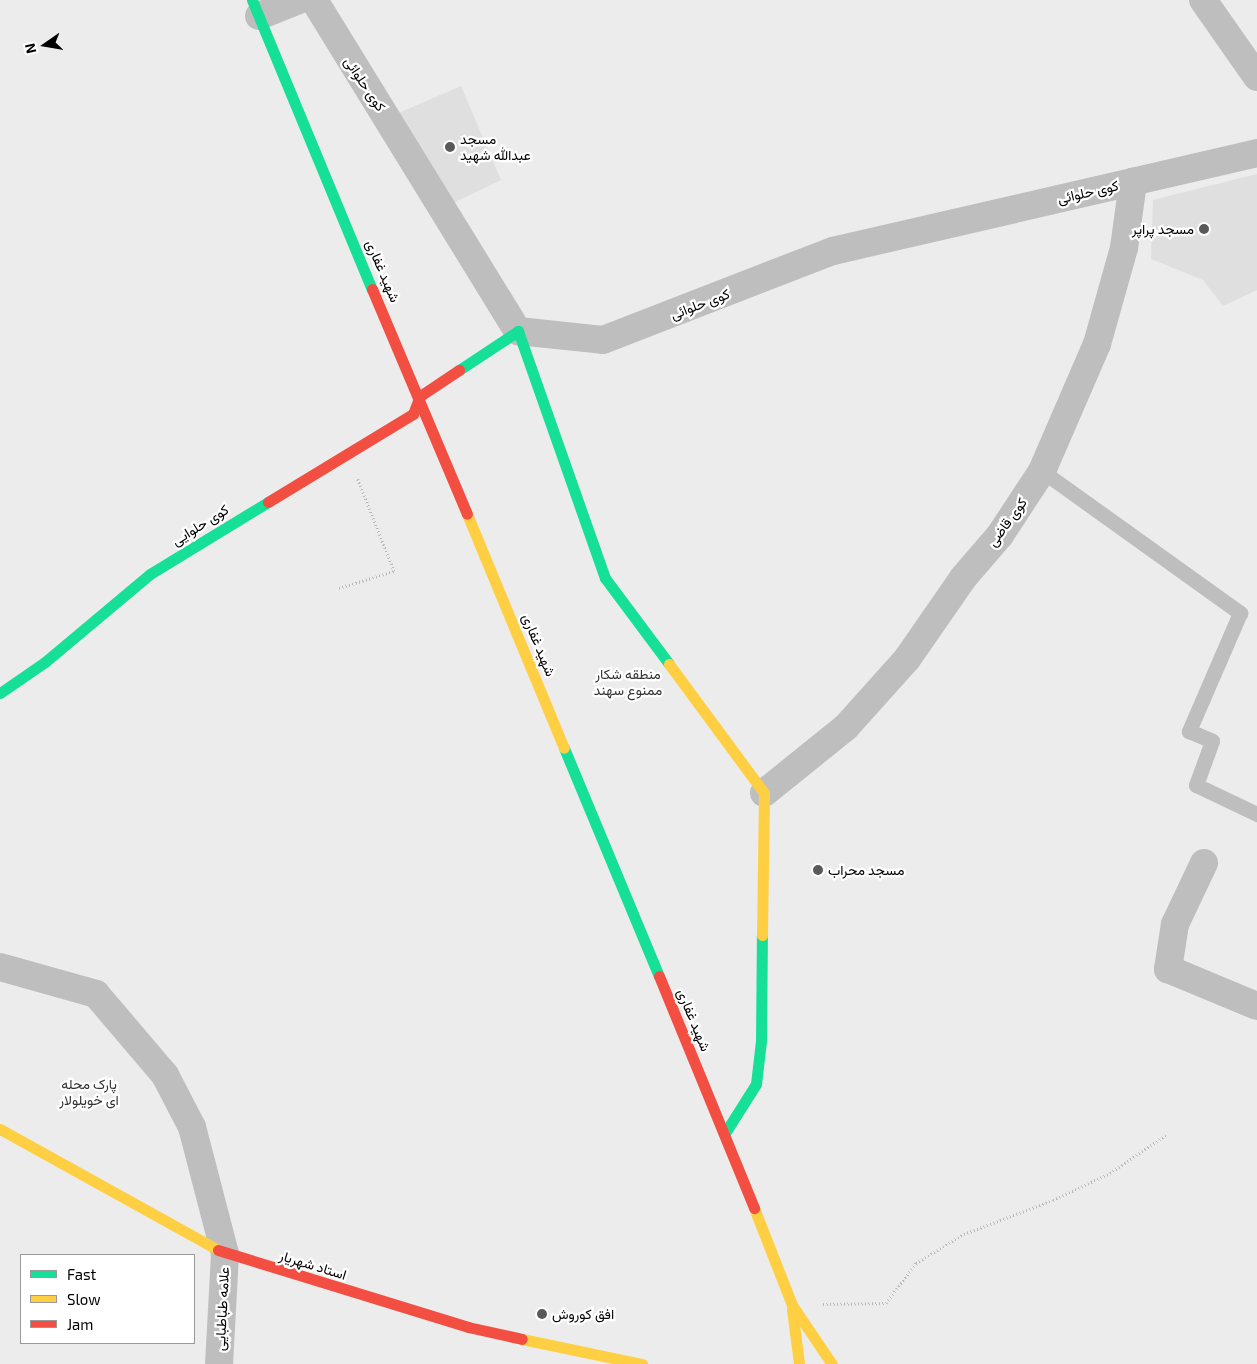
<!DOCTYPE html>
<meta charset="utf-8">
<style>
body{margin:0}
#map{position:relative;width:1257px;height:1364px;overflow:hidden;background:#fff;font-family:"Exo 2",Vazirmatn,sans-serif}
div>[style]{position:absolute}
.green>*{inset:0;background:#ececec}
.building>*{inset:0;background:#dfdfdf}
.path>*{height:3px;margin-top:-1.5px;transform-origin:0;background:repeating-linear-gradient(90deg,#b9b9b9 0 1px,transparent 0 3.5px)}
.lane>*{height:15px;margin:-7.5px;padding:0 7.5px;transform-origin:7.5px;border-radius:7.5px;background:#bebebe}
.street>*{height:28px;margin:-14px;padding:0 14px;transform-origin:14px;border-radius:14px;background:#bebebe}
.fast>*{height:11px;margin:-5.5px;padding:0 5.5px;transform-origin:5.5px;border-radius:5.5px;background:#16e098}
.slow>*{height:11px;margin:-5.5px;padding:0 5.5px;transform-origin:5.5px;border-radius:5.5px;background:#ffcf43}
.jam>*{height:11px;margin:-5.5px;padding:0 5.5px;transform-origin:5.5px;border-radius:5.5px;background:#f24e42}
.dots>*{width:14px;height:14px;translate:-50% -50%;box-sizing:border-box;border:2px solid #fff;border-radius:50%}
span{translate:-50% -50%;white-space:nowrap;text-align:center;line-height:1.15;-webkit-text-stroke:4.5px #fff;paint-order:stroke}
.street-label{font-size:14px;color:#000}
.poi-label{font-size:14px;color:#000}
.left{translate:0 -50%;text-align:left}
.right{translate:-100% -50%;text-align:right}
.park-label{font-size:14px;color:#333}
.legend{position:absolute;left:20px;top:1254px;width:175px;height:90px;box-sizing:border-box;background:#fff;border:1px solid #999;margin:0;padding:6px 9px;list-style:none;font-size:15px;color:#000}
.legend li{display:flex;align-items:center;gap:10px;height:25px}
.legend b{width:25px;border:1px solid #999}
.north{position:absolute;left:20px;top:20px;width:50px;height:50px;-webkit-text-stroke:4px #fff;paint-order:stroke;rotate:257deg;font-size:14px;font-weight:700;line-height:20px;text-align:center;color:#000}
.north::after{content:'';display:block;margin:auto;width:18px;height:22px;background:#000;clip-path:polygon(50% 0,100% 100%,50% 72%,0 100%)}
</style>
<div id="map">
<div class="green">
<i style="clip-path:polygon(evenodd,0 0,1257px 0,1257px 1364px,0 1364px,0 0,21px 1255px,194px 1255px,194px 1343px,21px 1343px,21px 1255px)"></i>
</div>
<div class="building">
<i style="clip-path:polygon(461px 86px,501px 180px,447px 206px,394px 115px)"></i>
<i style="clip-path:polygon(1257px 174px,1257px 290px,1223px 306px,1203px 280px,1151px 259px,1153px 200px)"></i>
</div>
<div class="path">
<i style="left:339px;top:588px;width:58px;rotate:-17.2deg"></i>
<i style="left:394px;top:571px;width:101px;rotate:-111.5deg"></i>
<i style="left:823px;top:1304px;width:63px;rotate:-0.9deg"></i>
<i style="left:886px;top:1303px;width:50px;rotate:-53.1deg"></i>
<i style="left:916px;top:1263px;width:56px;rotate:-31.1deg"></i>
<i style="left:964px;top:1234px;width:95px;rotate:-20.9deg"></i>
<i style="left:1053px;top:1200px;width:63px;rotate:-25.3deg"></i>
<i style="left:1110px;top:1173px;width:68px;rotate:-34.2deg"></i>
</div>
<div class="lane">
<i style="left:1042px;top:471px;width:244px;rotate:35.6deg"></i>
<i style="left:1240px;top:613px;width:129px;rotate:113.4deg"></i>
<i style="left:1189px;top:731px;width:25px;rotate:23deg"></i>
<i style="left:1212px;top:741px;width:47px;rotate:110deg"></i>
<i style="left:1196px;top:785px;width:68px;rotate:25.4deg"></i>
</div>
<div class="street">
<i style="left:314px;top:0;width:389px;rotate:58.4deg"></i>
<i style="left:518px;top:331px;width:85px;rotate:6deg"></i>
<i style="left:603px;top:340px;width:247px;rotate:-21.2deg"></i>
<i style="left:833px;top:251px;width:435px;rotate:-13deg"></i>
<i style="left:1203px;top:0;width:94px;rotate:55deg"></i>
<i style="left:259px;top:16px;width:43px;rotate:-21.8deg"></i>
<i style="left:764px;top:793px;width:105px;rotate:-38.8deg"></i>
<i style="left:846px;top:727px;width:91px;rotate:-48.1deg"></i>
<i style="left:907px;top:659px;width:98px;rotate:-55.3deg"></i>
<i style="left:963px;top:578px;width:57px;rotate:-49.3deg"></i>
<i style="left:1000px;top:535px;width:77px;rotate:-56.7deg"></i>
<i style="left:1042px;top:471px;width:138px;rotate:-66.6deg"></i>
<i style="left:1097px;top:344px;width:100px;rotate:-74.3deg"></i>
<i style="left:1124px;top:248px;width:67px;rotate:-82.2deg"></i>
<i style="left:1204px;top:863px;width:68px;rotate:115.4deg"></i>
<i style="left:1175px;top:924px;width:46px;rotate:98.8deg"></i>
<i style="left:1168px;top:969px;width:96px;rotate:22.6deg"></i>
<i style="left:0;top:967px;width:100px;rotate:15.7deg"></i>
<i style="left:96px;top:994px;width:106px;rotate:49.6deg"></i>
<i style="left:165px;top:1075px;width:59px;rotate:62.6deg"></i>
<i style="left:192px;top:1127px;width:131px;rotate:75.4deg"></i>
<i style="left:225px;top:1254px;width:110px;rotate:93.1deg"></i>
</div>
<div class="fast">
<i style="left:252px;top:0;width:313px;rotate:67.5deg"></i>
<i style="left:459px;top:370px;width:71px;rotate:-33.5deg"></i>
<i style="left:518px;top:331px;width:262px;rotate:70.6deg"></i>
<i style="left:605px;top:578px;width:107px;rotate:53.3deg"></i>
<i style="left:0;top:693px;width:55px;rotate:-34.6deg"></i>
<i style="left:45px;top:662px;width:137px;rotate:-40deg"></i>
<i style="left:150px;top:574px;width:138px;rotate:-31.4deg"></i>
<i style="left:564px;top:748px;width:247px;rotate:67.4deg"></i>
<i style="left:725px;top:1133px;width:58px;rotate:-57.7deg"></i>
<i style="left:756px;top:1084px;width:43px;rotate:-83.4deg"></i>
<i style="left:761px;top:1041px;width:106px;rotate:-89.5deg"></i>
</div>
<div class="slow">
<i style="left:467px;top:514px;width:253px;rotate:67.5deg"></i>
<i style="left:669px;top:664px;width:160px;rotate:53.6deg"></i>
<i style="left:764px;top:793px;width:142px;rotate:90.8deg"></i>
<i style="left:0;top:1129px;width:249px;rotate:29deg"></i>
<i style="left:754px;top:1208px;width:104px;rotate:68.6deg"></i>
<i style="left:792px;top:1305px;width:71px;rotate:55.9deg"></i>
<i style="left:792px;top:1309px;width:55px;rotate:82.7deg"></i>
<i style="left:522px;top:1339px;width:123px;rotate:11.8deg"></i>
</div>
<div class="jam">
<i style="left:372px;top:289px;width:244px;rotate:67.1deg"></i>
<i style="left:268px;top:502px;width:170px;rotate:-31.3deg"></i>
<i style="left:413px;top:414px;width:19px;rotate:-69deg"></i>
<i style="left:420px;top:396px;width:47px;rotate:-33.7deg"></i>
<i style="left:659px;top:976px;width:251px;rotate:67.7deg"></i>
<i style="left:218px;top:1250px;width:262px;rotate:17.1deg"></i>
<i style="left:468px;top:1327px;width:55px;rotate:12.5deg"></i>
</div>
<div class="dots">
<i style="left:450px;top:147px;background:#595959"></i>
<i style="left:1204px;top:229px;background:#595959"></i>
<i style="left:818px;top:870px;background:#595959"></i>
<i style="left:542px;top:1314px;background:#595959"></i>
</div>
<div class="street-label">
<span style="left:365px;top:84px;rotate:56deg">کوی حلوائی</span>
<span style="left:1088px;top:192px;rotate:-13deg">کوی حلوائی</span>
<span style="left:383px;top:271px;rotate:67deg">شهید غفاری</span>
<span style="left:700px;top:304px;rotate:-21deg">کوی حلوائی</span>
<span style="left:1007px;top:522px;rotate:-54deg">کوی قاضی</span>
<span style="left:200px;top:525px;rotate:-32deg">کوی حلوایی</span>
<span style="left:539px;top:645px;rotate:68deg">شهید غفاری</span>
<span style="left:694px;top:1020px;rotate:68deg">شهید غفاری</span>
<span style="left:313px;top:1265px;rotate:17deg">استاد شهریار</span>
<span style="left:222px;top:1309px;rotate:-87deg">علامه طباطبایی</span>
</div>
<div class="poi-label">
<span class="left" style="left:460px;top:147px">مسجد<br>عبدالله شهید</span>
<span class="right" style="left:1194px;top:229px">مسجد پراپر</span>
<span class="left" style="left:828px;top:870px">مسجد محراب</span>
<span class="left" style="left:552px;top:1314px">افق کوروش</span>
</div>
<div class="park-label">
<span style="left:628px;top:682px">منطقه شکار<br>ممنوع سهند</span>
<span style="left:89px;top:1092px">پارک محله<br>ای خویلولار</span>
</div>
<ul class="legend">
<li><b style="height:6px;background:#16e098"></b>Fast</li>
<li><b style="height:6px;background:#ffcf43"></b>Slow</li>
<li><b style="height:6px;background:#f24e42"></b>Jam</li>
</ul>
<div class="north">N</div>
</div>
